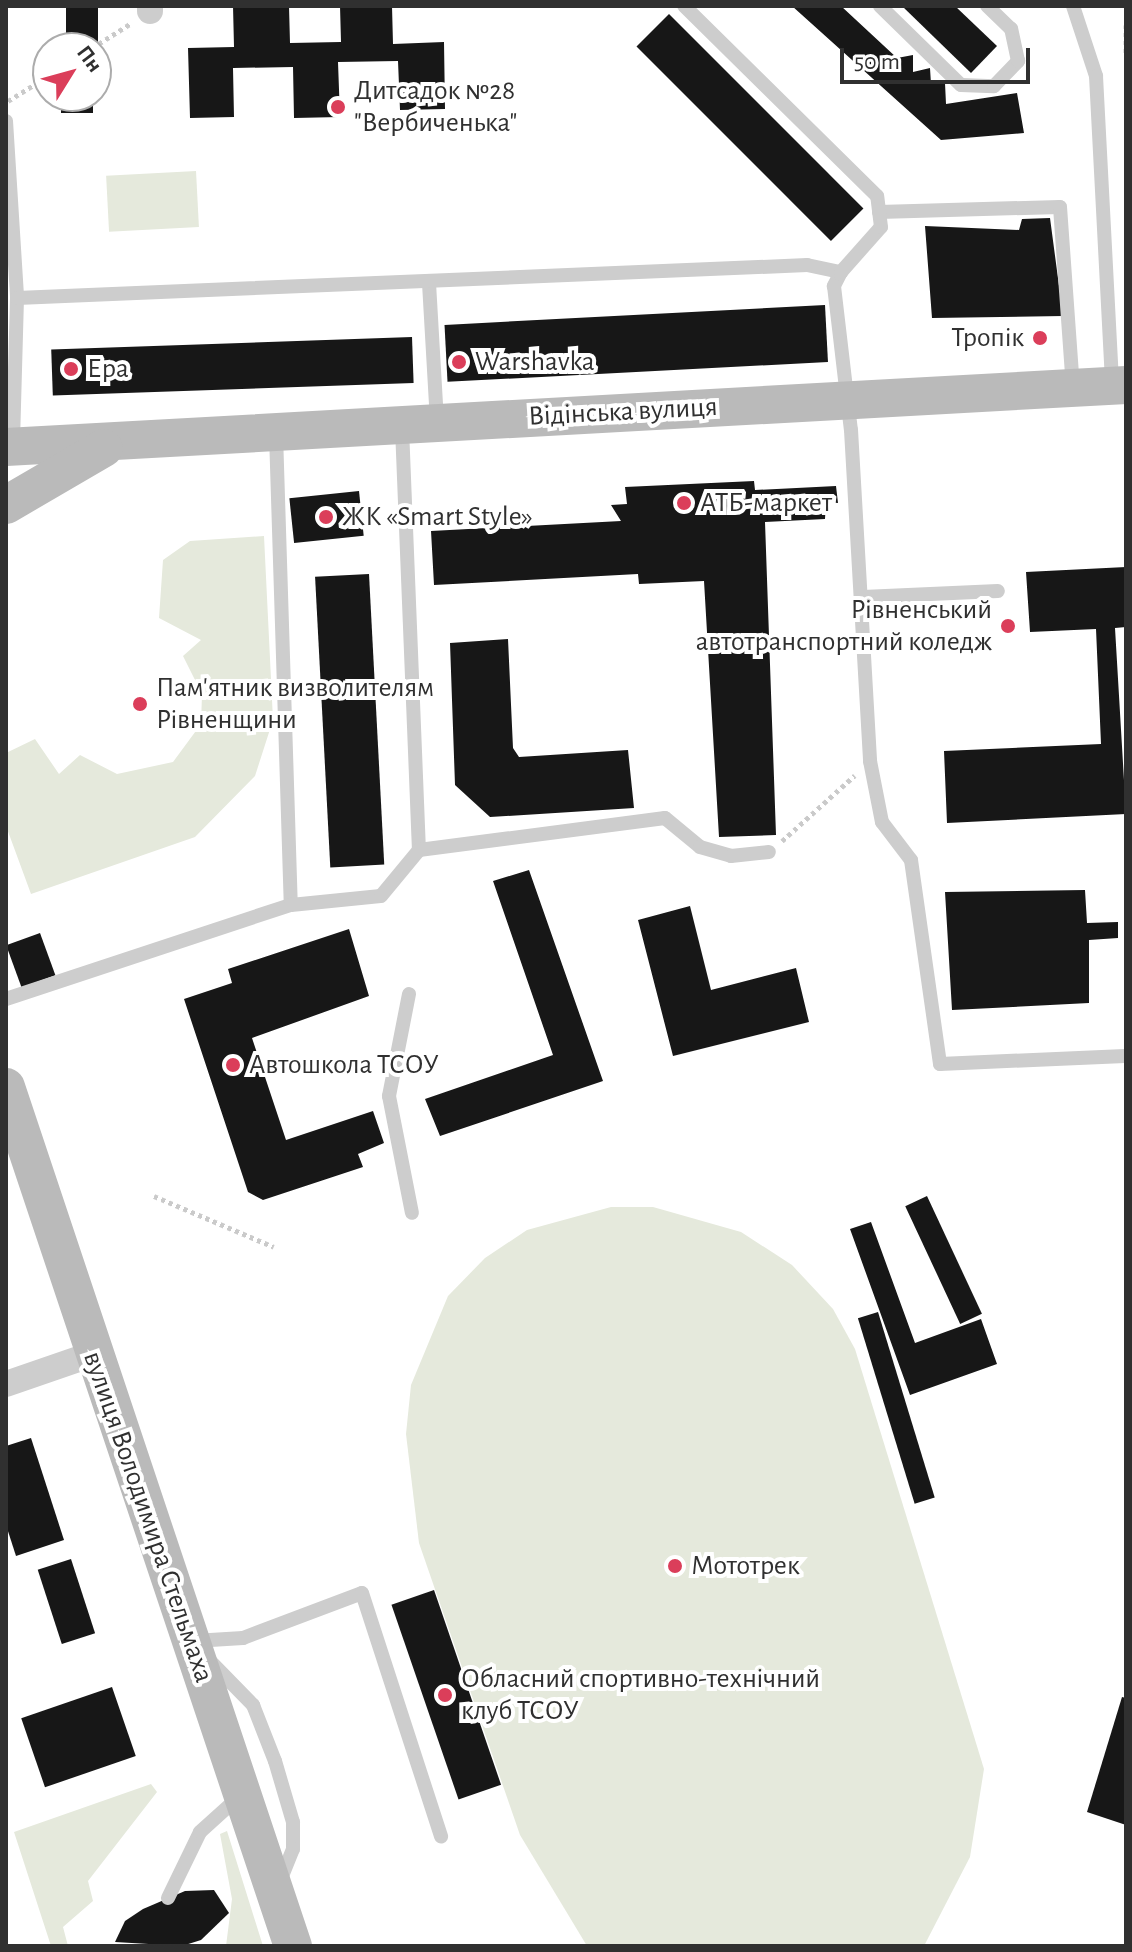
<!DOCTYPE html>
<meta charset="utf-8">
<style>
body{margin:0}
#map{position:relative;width:1132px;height:1952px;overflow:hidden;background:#fff;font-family:"Alegreya Sans",sans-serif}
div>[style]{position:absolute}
.green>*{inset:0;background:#e5e9dc;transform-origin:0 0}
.building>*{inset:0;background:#171717;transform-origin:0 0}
.path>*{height:5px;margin-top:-2.5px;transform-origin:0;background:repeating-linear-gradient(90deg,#cacaca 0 4px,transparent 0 8px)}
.service>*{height:14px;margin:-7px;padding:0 7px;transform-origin:7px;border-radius:7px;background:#cdcdcd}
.minor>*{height:26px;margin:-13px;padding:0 13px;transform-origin:13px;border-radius:13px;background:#cdcdcd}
.secondary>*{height:38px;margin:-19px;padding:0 19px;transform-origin:19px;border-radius:19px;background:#bababa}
.dots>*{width:22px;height:22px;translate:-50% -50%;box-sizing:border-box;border:4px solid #fff;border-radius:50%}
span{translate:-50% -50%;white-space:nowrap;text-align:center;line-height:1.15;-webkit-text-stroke:8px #fff;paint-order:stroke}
.poi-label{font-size:28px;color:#303030}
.left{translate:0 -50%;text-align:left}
.right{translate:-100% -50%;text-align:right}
.street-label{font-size:28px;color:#303030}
.frame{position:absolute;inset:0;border:8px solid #303030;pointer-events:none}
.north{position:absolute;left:32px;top:32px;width:80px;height:80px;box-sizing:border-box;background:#fff;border:2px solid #acacac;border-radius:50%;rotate:53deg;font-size:22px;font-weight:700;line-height:32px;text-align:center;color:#303030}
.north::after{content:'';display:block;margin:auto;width:28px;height:36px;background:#db3e5a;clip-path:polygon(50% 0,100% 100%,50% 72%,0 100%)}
.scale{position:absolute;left:840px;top:48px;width:190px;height:36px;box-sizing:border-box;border:4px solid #303030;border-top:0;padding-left:10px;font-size:24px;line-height:28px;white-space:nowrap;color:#303030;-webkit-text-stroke:6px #fff;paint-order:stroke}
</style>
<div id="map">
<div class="green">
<i style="left:196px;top:171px;width:56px;height:90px;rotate:87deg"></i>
<i style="clip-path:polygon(264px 536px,273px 720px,255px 776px,195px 837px,31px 894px,6px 826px,6px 753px,35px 739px,59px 774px,80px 755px,117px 774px,173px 762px,201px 724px,202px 694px,183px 656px,201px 640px,159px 618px,163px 560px,190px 541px)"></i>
<i style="clip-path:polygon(611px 1207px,653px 1207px,741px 1232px,792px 1265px,833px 1309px,855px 1349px,984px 1769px,970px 1857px,924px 1946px,587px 1946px,520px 1835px,419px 1543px,406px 1434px,411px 1385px,448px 1296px,485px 1258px,527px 1230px)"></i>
<i style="clip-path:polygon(151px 1784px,157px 1792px,88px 1881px,93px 1901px,63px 1927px,68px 1946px,51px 1946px,14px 1832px)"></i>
<i style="clip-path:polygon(227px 1831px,263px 1946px,226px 1946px,232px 1899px,220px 1834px)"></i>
</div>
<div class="building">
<i style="left:66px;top:6px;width:32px;height:36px"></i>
<i style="clip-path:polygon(233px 6px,289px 6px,290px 43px,341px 42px,340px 6px,392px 6px,393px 44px,444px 42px,445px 109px,400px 110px,398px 61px,338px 62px,340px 117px,294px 118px,293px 67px,233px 68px,234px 117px,190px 118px,188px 48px,234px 47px)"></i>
<i style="clip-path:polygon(792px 6px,841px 6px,897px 58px,913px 55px,913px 72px,930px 68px,931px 84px,945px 83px,946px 104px,1017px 93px,1024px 133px,941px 140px)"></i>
<i style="clip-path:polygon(902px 6px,955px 6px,997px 46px,971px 73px)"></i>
<i style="left:669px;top:14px;width:275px;height:46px;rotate:45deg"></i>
<i style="left:61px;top:96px;width:32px;height:17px"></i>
<i style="clip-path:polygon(1050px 218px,1063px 316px,932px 318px,925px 226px,1019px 230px,1022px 219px)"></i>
<i style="left:825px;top:305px;width:57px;height:381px;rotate:87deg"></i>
<i style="left:412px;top:337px;width:46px;height:361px;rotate:88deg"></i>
<i style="clip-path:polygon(754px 481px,755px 490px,836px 486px,838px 503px,826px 502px,825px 519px,765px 522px,776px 835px,719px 837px,704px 581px,639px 584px,638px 574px,434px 585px,431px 531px,621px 521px,611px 505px,627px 504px,625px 487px)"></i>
<i style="left:359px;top:491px;width:45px;height:70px;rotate:84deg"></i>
<i style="clip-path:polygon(1126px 567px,1126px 627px,1115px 628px,1126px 814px,947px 823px,944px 751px,1101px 744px,1096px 629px,1030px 632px,1026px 572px)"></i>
<i style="left:369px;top:574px;width:291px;height:54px;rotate:87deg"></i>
<i style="clip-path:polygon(508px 639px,513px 748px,519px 757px,628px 750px,634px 808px,490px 817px,455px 785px,450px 643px)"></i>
<i style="clip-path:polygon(529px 870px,603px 1081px,440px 1136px,425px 1099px,553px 1055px,493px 881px)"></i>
<i style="clip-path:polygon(1085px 890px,1087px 923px,1118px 922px,1118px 938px,1089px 940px,1089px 1003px,952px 1010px,945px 892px)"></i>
<i style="clip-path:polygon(690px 906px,711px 990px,796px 968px,809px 1022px,673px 1056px,638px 920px)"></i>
<i style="clip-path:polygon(349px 929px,369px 996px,252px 1038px,286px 1140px,373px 1111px,384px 1143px,358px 1154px,363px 1167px,263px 1200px,248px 1192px,184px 999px,232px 983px,228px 969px)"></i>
<i style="left:40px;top:933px;width:45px;height:36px;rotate:70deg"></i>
<i style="left:927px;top:1196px;width:130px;height:24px;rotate:65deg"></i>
<i style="clip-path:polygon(871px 1222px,915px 1343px,981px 1319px,997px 1364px,910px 1395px,850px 1229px)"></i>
<i style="left:878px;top:1312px;width:194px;height:21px;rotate:73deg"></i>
<i style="clip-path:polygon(31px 1438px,64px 1540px,16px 1556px,6px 1525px,6px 1446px)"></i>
<i style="left:71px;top:1559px;width:78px;height:35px;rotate:72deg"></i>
<i style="left:434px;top:1590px;width:206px;height:45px;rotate:71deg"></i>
<i style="left:112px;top:1687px;width:73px;height:96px;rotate:71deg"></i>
<i style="clip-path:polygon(1122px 1697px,1126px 1698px,1126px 1825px,1087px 1812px)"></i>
<i style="clip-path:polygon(214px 1890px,229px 1913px,201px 1940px,182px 1946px,115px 1942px,125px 1921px,143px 1909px,185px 1891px)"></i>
</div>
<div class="path">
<i style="left:1126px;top:25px;width:30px;rotate:90deg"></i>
<i style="left:92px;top:48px;width:45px;rotate:-32.3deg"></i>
<i style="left:8px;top:101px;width:47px;rotate:-32deg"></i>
<i style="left:782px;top:841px;width:98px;rotate:-42.1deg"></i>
<i style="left:154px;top:1196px;width:130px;rotate:23deg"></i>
</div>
<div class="service">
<i style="left:880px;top:6px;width:113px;rotate:44.3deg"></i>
<i style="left:961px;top:85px;width:33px;rotate:2deg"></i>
<i style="left:994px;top:86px;width:35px;rotate:-46deg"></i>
<i style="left:1018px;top:61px;width:33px;rotate:-102deg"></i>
<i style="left:1011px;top:29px;width:33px;rotate:-136deg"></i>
<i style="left:1073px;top:6px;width:74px;rotate:71.8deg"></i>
<i style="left:1096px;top:76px;width:309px;rotate:87deg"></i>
<i style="left:6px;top:121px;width:177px;rotate:86.4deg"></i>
<i style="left:17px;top:298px;width:146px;rotate:91.6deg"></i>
<i style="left:879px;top:212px;width:181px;rotate:-1.6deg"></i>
<i style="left:1060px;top:207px;width:180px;rotate:85.9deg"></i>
<i style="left:841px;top:272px;width:16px;rotate:117deg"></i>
<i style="left:834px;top:286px;width:145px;rotate:83.3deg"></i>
<i style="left:851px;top:430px;width:332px;rotate:86.7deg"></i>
<i style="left:870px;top:761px;width:62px;rotate:78.9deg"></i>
<i style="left:882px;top:822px;width:48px;rotate:52.7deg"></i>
<i style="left:911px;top:860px;width:206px;rotate:81.9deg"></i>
<i style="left:940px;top:1064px;width:185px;rotate:-2.5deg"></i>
<i style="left:429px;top:283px;width:139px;rotate:86.7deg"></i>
<i style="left:17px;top:298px;width:791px;rotate:-2.39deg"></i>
<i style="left:807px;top:265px;width:35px;rotate:12deg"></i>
<i style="left:841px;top:272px;width:60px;rotate:-48.4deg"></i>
<i style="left:881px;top:227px;width:31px;rotate:-97deg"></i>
<i style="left:877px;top:196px;width:271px;rotate:-135.4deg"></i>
<i style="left:402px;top:428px;width:422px;rotate:87.7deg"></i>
<i style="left:419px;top:850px;width:248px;rotate:-7.4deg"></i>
<i style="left:665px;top:818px;width:45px;rotate:39.6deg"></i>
<i style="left:700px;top:847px;width:32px;rotate:16deg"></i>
<i style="left:731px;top:856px;width:38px;rotate:-6deg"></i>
<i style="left:276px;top:434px;width:471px;rotate:88.2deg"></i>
<i style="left:863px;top:597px;width:135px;rotate:-2.5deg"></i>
<i style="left:409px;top:994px;width:104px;rotate:101.1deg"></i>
<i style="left:389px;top:1096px;width:119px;rotate:78.9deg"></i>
<i style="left:6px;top:999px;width:300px;rotate:-18.3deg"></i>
<i style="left:291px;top:905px;width:90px;rotate:-5.7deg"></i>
<i style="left:381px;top:896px;width:60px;rotate:-50.4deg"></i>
<i style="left:194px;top:1641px;width:49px;rotate:-3.5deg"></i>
<i style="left:243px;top:1638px;width:127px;rotate:-20.7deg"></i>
<i style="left:362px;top:1593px;width:256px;rotate:72deg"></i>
<i style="left:210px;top:1661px;width:62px;rotate:45.7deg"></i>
<i style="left:253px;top:1705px;width:60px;rotate:68.6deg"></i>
<i style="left:275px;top:1761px;width:64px;rotate:73.6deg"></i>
<i style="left:293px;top:1822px;width:27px;rotate:90deg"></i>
<i style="left:293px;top:1849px;width:35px;rotate:112deg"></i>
<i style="left:168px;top:1898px;width:73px;rotate:-64.1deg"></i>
<i style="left:200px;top:1832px;width:55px;rotate:-42.1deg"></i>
</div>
<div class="minor">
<i style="left:150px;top:6px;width:5px;rotate:90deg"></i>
<i style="left:6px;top:1384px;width:92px;rotate:-19deg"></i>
</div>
<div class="secondary">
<i style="left:6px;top:447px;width:1122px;rotate:-3.17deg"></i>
<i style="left:6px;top:505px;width:113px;rotate:-30.2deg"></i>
<i style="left:6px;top:1087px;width:906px;rotate:71.53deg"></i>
</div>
<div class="dots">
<i style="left:338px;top:107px;background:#db3e5a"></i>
<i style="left:1040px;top:338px;background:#db3e5a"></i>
<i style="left:459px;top:362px;background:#db3e5a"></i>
<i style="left:71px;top:369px;background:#db3e5a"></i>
<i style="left:684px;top:503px;background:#db3e5a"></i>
<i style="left:326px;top:517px;background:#db3e5a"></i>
<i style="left:1008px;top:626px;background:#db3e5a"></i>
<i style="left:140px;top:704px;background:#db3e5a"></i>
<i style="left:233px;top:1065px;background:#db3e5a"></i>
<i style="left:675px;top:1566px;background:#db3e5a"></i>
<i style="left:445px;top:1695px;background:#db3e5a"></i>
</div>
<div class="poi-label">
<span class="left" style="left:354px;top:107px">Дитсадок №28<br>"Вербиченька"</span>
<span class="right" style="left:1024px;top:338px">Тропік</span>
<span class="left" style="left:475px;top:362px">Warshavka</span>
<span class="left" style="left:87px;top:369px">Ера</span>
<span class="left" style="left:700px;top:503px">АТБ-маркет</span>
<span class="left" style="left:342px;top:517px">ЖК «Smart Style»</span>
<span class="right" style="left:992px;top:626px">Рівненський<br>автотранспортний коледж</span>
<span class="left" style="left:156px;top:704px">Пам'ятник визволителям<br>Рівненщини</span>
<span class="left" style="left:249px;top:1065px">Автошкола ТСОУ</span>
<span class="left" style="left:691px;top:1566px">Мототрек</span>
<span class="left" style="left:461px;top:1695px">Обласний спортивно-технічний<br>клуб ТСОУ</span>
</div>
<div class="street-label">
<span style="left:623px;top:412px;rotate:-3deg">Відінська вулиця</span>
<span style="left:148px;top:1517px;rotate:71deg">вулиця Володимира Стельмаха</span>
</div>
<div class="frame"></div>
<div class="north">Пн</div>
<div class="scale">50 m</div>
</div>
